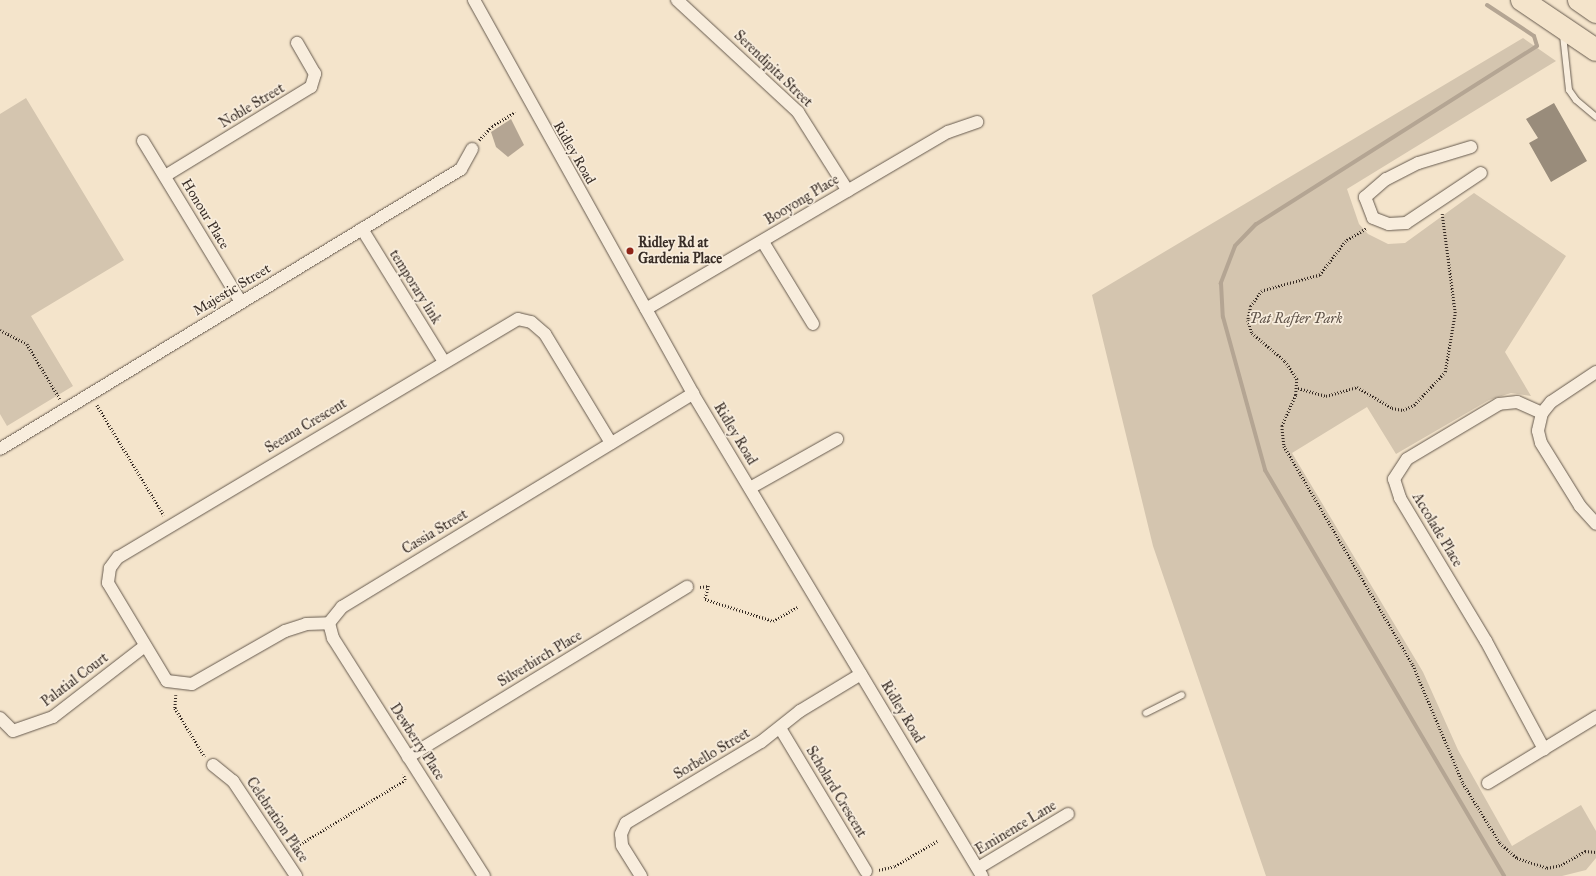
<!DOCTYPE html>
<style>
body{margin:0}
#map{position:relative;width:1596px;height:876px;overflow:hidden;background:#f4e4cb;font-family:"IM FELL Great Primer",serif}
div>[style]{position:absolute}
.green>*{inset:0;background:#d4c5af}
.water>*{inset:0;background:#b4a593}
.stream>*{height:4px;margin:-2px;padding:0 2px;transform-origin:2px;border-radius:2px;background:#b4a593}
.building>*{inset:0;background:#998c7b}
.path>*{height:2.5px;margin-top:-1.25px;transform-origin:0;background:repeating-linear-gradient(90deg,#372c25 0 1px,transparent 0 3px)}
.roads{filter:drop-shadow(0 0 1px #665a4e) drop-shadow(0 0 1px #665a4e)}
.lane>*{height:6px;margin:-3px;padding:0 3px;transform-origin:3px;border-radius:3px;background:#f8eddd}
.street>*{height:12px;margin:-6px;padding:0 6px;transform-origin:6px;border-radius:6px;background:#f8eddd}
.highway>*{height:22px;margin:-11px;padding:0 11px;transform-origin:11px;border-radius:11px;background:#f4e4cb}
.dots>*{width:11px;height:11px;translate:-50% -50%;box-sizing:border-box;border:2px solid #f8eddd;border-radius:50%}
span{translate:-50% -50%;white-space:nowrap;text-align:center;line-height:1.15;-webkit-text-stroke:3.5px #f8eddd;paint-order:stroke}
.street-label{font-size:14px;color:#372c25}
.poi-label{font-size:14px;color:#372c25;font-weight:700}
.left{translate:0 -50%;text-align:left}
.park-label{font-size:14px;color:#5e5248;font-style:italic}
</style>
<div id="map">
<div class="green">
<i style="clip-path:polygon(1523px 38px,1556px 61px,1347px 189px,1359px 224px,1368px 234px,1388px 244px,1405px 243px,1474px 193px,1566px 256px,1505px 352px,1531px 396px,1511px 393px,1489px 400px,1396px 454px,1367px 407px,1292px 453px,1423px 672px,1458px 750px,1512px 846px,1581px 805px,1596px 831px,1596px 858px,1586px 870px,1562px 876px,1266px 876px,1153px 546px,1092px 295px)"></i>
<i style="clip-path:polygon(26px 98px,124px 260px,31px 316px,73px 386px,7px 426px,0 414px,0 114px)"></i>
</div>
<div class="water">
<i style="clip-path:polygon(511px 119px,524px 145px,508px 157px,496px 147px,491px 132px)"></i>
</div>
<div class="stream">
<i style="left:1487px;top:5px;width:56px;rotate:33.4deg"></i>
<i style="left:1534px;top:36px;width:10px;rotate:73deg"></i>
<i style="left:1537px;top:46px;width:333px;rotate:147.6deg"></i>
<i style="left:1256px;top:224px;width:30px;rotate:134deg"></i>
<i style="left:1235px;top:246px;width:40px;rotate:111deg"></i>
<i style="left:1221px;top:283px;width:34px;rotate:87deg"></i>
<i style="left:1223px;top:317px;width:159px;rotate:74.6deg"></i>
<i style="left:1265px;top:470px;width:471px;rotate:59.5deg"></i>
</div>
<div class="building">
<i style="clip-path:polygon(1554px 103px,1587px 161px,1551px 182px,1529px 143px,1538px 138px,1526px 119px)"></i>
</div>
<div class="path">
<i style="left:479px;top:140px;width:19px;rotate:-47deg"></i>
<i style="left:492px;top:126px;width:27px;rotate:-31deg"></i>
<i style="left:1366px;top:229px;width:23px;rotate:149deg"></i>
<i style="left:1346px;top:241px;width:43px;rotate:127.4deg"></i>
<i style="left:1320px;top:275px;width:60px;rotate:164.6deg"></i>
<i style="left:1262px;top:291px;width:19px;rotate:126deg"></i>
<i style="left:1251px;top:306px;width:14px;rotate:102deg"></i>
<i style="left:1248px;top:320px;width:14px;rotate:73deg"></i>
<i style="left:1252px;top:333px;width:43px;rotate:40.3deg"></i>
<i style="left:1285px;top:361px;width:22px;rotate:56deg"></i>
<i style="left:1297px;top:379px;width:16px;rotate:94deg"></i>
<i style="left:1296px;top:395px;width:34px;rotate:114deg"></i>
<i style="left:1282px;top:426px;width:20px;rotate:84deg"></i>
<i style="left:1284px;top:446px;width:254px;rotate:59.5deg"></i>
<i style="left:1413px;top:665px;width:128px;rotate:67deg"></i>
<i style="left:1463px;top:783px;width:70px;rotate:58.3deg"></i>
<i style="left:1500px;top:843px;width:23px;rotate:41deg"></i>
<i style="left:1517px;top:858px;width:32px;rotate:18deg"></i>
<i style="left:1547px;top:868px;width:14px;rotate:-12deg"></i>
<i style="left:1561px;top:865px;width:28px;rotate:-30deg"></i>
<i style="left:1585px;top:851px;width:11px;rotate:5deg"></i>
<i style="left:0;top:330px;width:30px;rotate:27deg"></i>
<i style="left:27px;top:344px;width:64px;rotate:59deg"></i>
<i style="left:1298px;top:388px;width:29px;rotate:16deg"></i>
<i style="left:1326px;top:396px;width:32px;rotate:-16deg"></i>
<i style="left:1357px;top:387px;width:41px;rotate:31deg"></i>
<i style="left:1392px;top:408px;width:11px;rotate:10deg"></i>
<i style="left:1403px;top:410px;width:12px;rotate:-24deg"></i>
<i style="left:1414px;top:405px;width:45px;rotate:-46.8deg"></i>
<i style="left:1445px;top:372px;width:60px;rotate:-80.4deg"></i>
<i style="left:1455px;top:313px;width:100px;rotate:-97.5deg"></i>
<i style="left:97px;top:405px;width:129px;rotate:58.7deg"></i>
<i style="left:700px;top:587px;width:9px;rotate:-6deg"></i>
<i style="left:709px;top:586px;width:14px;rotate:107deg"></i>
<i style="left:705px;top:599px;width:71px;rotate:17.9deg"></i>
<i style="left:773px;top:621px;width:28px;rotate:-30deg"></i>
<i style="left:176px;top:695px;width:13px;rotate:94deg"></i>
<i style="left:175px;top:708px;width:57px;rotate:58.5deg"></i>
<i style="left:292px;top:849px;width:132px;rotate:-31.4deg"></i>
<i style="left:405px;top:780px;width:6px;rotate:-108deg"></i>
<i style="left:879px;top:870px;width:16px;rotate:-14deg"></i>
<i style="left:895px;top:866px;width:49px;rotate:-30.8deg"></i>
</div>
<div class="roads">
<div class="lane">
<i style="left:1563px;top:35px;width:55px;rotate:83.8deg"></i>
<i style="left:1569px;top:90px;width:12px;rotate:55deg"></i>
<i style="left:1576px;top:100px;width:26px;rotate:40deg"></i>
<i style="left:1146px;top:713px;width:40px;rotate:-26.6deg"></i>
</div>
<div class="street">
<i style="left:474px;top:0;width:451px;rotate:60.9deg"></i>
<i style="left:693px;top:394px;width:562px;rotate:59.05deg"></i>
<i style="left:677px;top:0;width:165px;rotate:42.8deg"></i>
<i style="left:798px;top:112px;width:93px;rotate:57.7deg"></i>
<i style="left:143px;top:141px;width:188px;rotate:58.7deg"></i>
<i style="left:1471px;top:147px;width:55px;rotate:163.2deg"></i>
<i style="left:1418px;top:163px;width:36px;rotate:153deg"></i>
<i style="left:1386px;top:179px;width:28px;rotate:139deg"></i>
<i style="left:1365px;top:197px;width:22px;rotate:69deg"></i>
<i style="left:1373px;top:218px;width:17px;rotate:21deg"></i>
<i style="left:1389px;top:224px;width:17px;rotate:-3deg"></i>
<i style="left:1406px;top:223px;width:90px;rotate:-33.7deg"></i>
<i style="left:165px;top:176px;width:171px;rotate:-31.4deg"></i>
<i style="left:311px;top:87px;width:14px;rotate:-73deg"></i>
<i style="left:315px;top:74px;width:36px;rotate:-120deg"></i>
<i style="left:362px;top:229px;width:154px;rotate:58.3deg"></i>
<i style="left:763px;top:242px;width:96px;rotate:58.6deg"></i>
<i style="left:646px;top:309px;width:350px;rotate:-30.4deg"></i>
<i style="left:948px;top:132px;width:31px;rotate:-19deg"></i>
<i style="left:1596px;top:372px;width:54px;rotate:146.3deg"></i>
<i style="left:1551px;top:402px;width:14px;rotate:129deg"></i>
<i style="left:1542px;top:413px;width:18px;rotate:103deg"></i>
<i style="left:1538px;top:431px;width:12px;rotate:76deg"></i>
<i style="left:1541px;top:443px;width:74px;rotate:58.2deg"></i>
<i style="left:1580px;top:506px;width:24px;rotate:48deg"></i>
<i style="left:1542px;top:413px;width:27px;rotate:-156deg"></i>
<i style="left:1517px;top:402px;width:18px;rotate:174deg"></i>
<i style="left:1499px;top:404px;width:107px;rotate:149.1deg"></i>
<i style="left:1407px;top:459px;width:24px;rotate:123deg"></i>
<i style="left:1394px;top:479px;width:20px;rotate:72deg"></i>
<i style="left:1400px;top:498px;width:167px;rotate:59deg"></i>
<i style="left:1486px;top:641px;width:123px;rotate:61.8deg"></i>
<i style="left:611px;top:443px;width:127px;rotate:-121.2deg"></i>
<i style="left:545px;top:334px;width:18px;rotate:-139deg"></i>
<i style="left:531px;top:322px;width:13px;rotate:-167deg"></i>
<i style="left:518px;top:319px;width:465px;rotate:149.2deg"></i>
<i style="left:118px;top:557px;width:14px;rotate:126deg"></i>
<i style="left:110px;top:568px;width:15px;rotate:98deg"></i>
<i style="left:108px;top:583px;width:114px;rotate:59deg"></i>
<i style="left:167px;top:681px;width:25px;rotate:7deg"></i>
<i style="left:192px;top:684px;width:107px;rotate:-29.7deg"></i>
<i style="left:285px;top:631px;width:22px;rotate:-18deg"></i>
<i style="left:306px;top:624px;width:23px;rotate:-2deg"></i>
<i style="left:329px;top:623px;width:21px;rotate:-51deg"></i>
<i style="left:342px;top:607px;width:411px;rotate:-31.3deg"></i>
<i style="left:0;top:449px;width:539px;rotate:-31.27deg"></i>
<i style="left:461px;top:169px;width:23px;rotate:-61deg"></i>
<i style="left:750px;top:488px;width:100px;rotate:-29.4deg"></i>
<i style="left:329px;top:623px;width:16px;rotate:75deg"></i>
<i style="left:333px;top:638px;width:282px;rotate:57.6deg"></i>
<i style="left:0;top:718px;width:18px;rotate:45deg"></i>
<i style="left:13px;top:731px;width:42px;rotate:-19.3deg"></i>
<i style="left:53px;top:717px;width:116px;rotate:-37.7deg"></i>
<i style="left:780px;top:728px;width:167px;rotate:59deg"></i>
<i style="left:408px;top:757px;width:327px;rotate:-31.4deg"></i>
<i style="left:213px;top:765px;width:26px;rotate:39deg"></i>
<i style="left:233px;top:781px;width:114px;rotate:56.4deg"></i>
<i style="left:1488px;top:783px;width:127px;rotate:-31.4deg"></i>
<i style="left:978px;top:868px;width:105px;rotate:-31deg"></i>
<i style="left:641px;top:876px;width:36px;rotate:-122deg"></i>
<i style="left:622px;top:845px;width:11px;rotate:-95deg"></i>
<i style="left:621px;top:834px;width:12px;rotate:-66deg"></i>
<i style="left:626px;top:823px;width:157px;rotate:-31deg"></i>
<i style="left:761px;top:742px;width:50px;rotate:-38.5deg"></i>
<i style="left:800px;top:711px;width:71px;rotate:-31.2deg"></i>
</div>
<div class="highway">
<i style="left:1522px;top:0;width:89px;rotate:34deg"></i>
<i style="left:1579px;top:0;width:21px;rotate:35deg"></i>
</div>
</div>
<div class="dots">
<i style="left:630px;top:251px;background:#8f2418"></i>
</div>
<div class="street-label">
<span style="left:773px;top:69px;rotate:44deg">Serendipita Street</span>
<span style="left:252px;top:106px;rotate:-31deg">Noble Street</span>
<span style="left:574px;top:153px;rotate:60deg">Ridley Road</span>
<span style="left:802px;top:200px;rotate:-31deg">Booyong Place</span>
<span style="left:205px;top:214px;rotate:59deg">Honour Place</span>
<span style="left:415px;top:287px;rotate:58deg">temporary link</span>
<span style="left:232px;top:290px;rotate:-31deg">Majestic Street</span>
<span style="left:306px;top:426px;rotate:-31deg">Seeana Crescent</span>
<span style="left:735px;top:434px;rotate:59deg">Ridley Road</span>
<span style="left:1437px;top:530px;rotate:59deg">Accolade Place</span>
<span style="left:435px;top:532px;rotate:-31deg">Cassia Street</span>
<span style="left:540px;top:659px;rotate:-31deg">Silverbirch Place</span>
<span style="left:75px;top:680px;rotate:-37deg">Palatial Court</span>
<span style="left:902px;top:712px;rotate:59deg">Ridley Road</span>
<span style="left:417px;top:742px;rotate:57deg">Dewberry Place</span>
<span style="left:712px;top:754px;rotate:-31deg">Sorbello Street</span>
<span style="left:836px;top:792px;rotate:59deg">Scholard Crescent</span>
<span style="left:277px;top:820px;rotate:56deg">Celebration Place</span>
<span style="left:1016px;top:828px;rotate:-31deg">Eminence Lane</span>
</div>
<div class="poi-label">
<span class="left" style="left:638px;top:251px">Ridley Rd at<br>Gardenia Place</span>
</div>
<div class="park-label">
<span style="left:1296px;top:319px">Pat Rafter Park</span>
</div>
</div>
